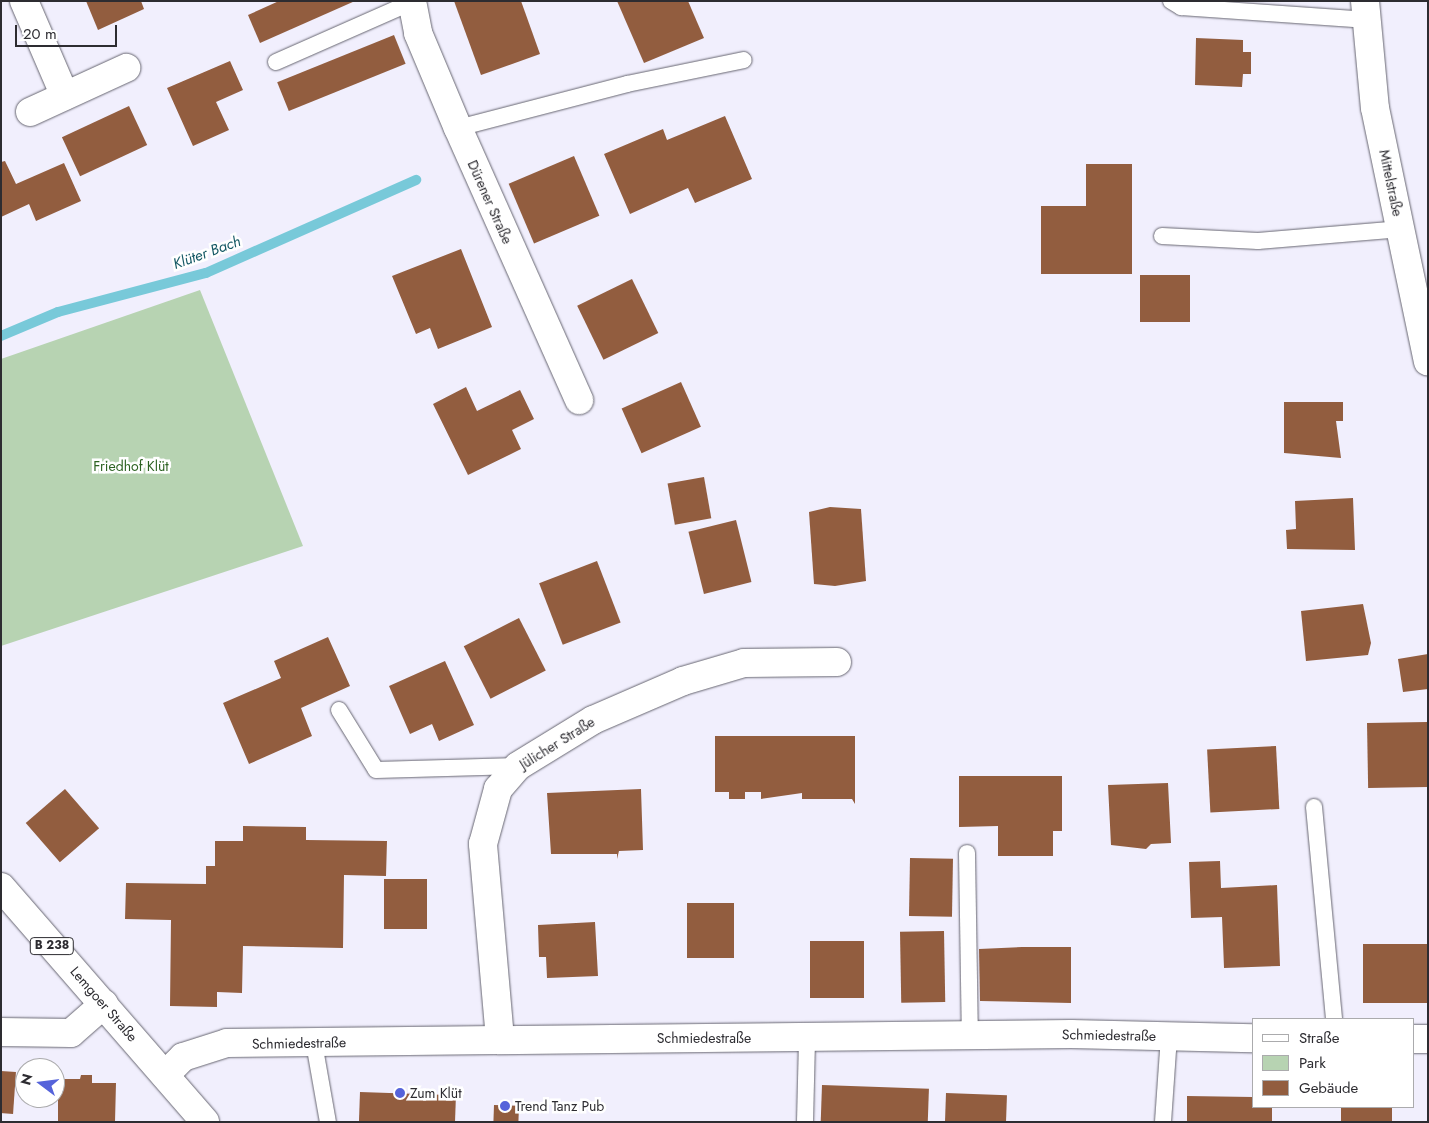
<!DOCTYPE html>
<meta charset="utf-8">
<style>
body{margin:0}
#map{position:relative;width:1429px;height:1123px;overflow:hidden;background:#f1effd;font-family:Jost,sans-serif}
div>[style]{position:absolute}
.green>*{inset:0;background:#b7d3b2}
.stream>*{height:10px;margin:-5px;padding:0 5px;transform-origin:5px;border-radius:5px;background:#78c9d9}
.building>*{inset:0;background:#925d3f;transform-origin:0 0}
.roads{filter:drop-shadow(0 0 1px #676671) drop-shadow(0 0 1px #676671)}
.service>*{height:16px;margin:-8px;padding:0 8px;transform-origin:8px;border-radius:8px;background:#fff}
.minor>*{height:28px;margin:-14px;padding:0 14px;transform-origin:14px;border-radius:14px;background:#fff}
.tertiary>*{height:28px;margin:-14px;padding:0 14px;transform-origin:14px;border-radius:14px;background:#fff}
.primary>*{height:28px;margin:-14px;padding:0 14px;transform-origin:14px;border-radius:14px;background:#fff}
.dots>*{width:14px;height:14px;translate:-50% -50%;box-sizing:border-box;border:2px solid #fff;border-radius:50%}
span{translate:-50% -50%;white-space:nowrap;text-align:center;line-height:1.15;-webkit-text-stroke:5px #fff;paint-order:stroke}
.shield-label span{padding:1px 4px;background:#fff;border:1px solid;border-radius:4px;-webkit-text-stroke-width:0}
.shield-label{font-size:12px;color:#2d2c31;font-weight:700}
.street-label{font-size:14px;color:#2d2c31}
.park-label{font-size:14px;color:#2c6221}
.poi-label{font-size:14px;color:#2d2c31}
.left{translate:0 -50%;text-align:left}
.water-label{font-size:15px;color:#145864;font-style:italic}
.frame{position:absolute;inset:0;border:2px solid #2d2c31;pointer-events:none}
.legend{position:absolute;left:1252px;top:1018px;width:162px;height:90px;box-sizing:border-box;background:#fff;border:1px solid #ababad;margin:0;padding:6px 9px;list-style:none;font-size:15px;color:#2d2c31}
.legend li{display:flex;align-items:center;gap:10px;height:25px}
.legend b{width:25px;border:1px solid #ababad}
.north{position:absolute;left:15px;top:1058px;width:50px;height:50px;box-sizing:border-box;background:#fff;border:1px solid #ababad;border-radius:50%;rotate:285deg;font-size:14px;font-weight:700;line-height:20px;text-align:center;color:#2d2c31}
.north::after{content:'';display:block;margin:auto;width:18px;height:22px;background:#5563da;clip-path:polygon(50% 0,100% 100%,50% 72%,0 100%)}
.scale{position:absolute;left:15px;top:25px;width:102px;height:22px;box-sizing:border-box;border:2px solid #2d2c31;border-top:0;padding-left:6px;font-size:15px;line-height:18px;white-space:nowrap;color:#2d2c31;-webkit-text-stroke:4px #fff;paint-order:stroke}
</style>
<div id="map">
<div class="green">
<i style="clip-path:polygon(200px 290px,303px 546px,1px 646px,1px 359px)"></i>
</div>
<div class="stream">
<i style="left:1px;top:336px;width:62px;rotate:-22.8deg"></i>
<i style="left:58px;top:312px;width:153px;rotate:-14.8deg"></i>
<i style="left:206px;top:273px;width:230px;rotate:-23.9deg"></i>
</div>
<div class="building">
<i style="clip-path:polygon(86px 1px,141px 1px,144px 9px,98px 30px)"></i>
<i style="clip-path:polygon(279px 1px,355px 1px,260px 43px,248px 15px)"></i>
<i style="clip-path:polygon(454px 1px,521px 1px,540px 54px,481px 75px)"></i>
<i style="clip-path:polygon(617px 1px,688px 1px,704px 38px,644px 63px)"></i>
<i style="left:394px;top:35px;width:31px;height:126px;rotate:68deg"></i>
<i style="clip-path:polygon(1196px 38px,1243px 40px,1243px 52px,1251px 52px,1251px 74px,1243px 74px,1242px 87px,1195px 85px)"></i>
<i style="clip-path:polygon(230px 61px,243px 90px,216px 102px,229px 130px,193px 146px,167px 88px)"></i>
<i style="left:129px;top:106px;width:43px;height:74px;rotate:65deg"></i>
<i style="clip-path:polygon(725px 116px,752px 179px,695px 203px,688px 188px,630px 214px,604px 154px,663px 129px,667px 140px)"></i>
<i style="left:574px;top:156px;width:65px;height:71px;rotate:67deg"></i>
<i style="clip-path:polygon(5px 161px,16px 184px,64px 163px,81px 201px,36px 221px,29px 204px,1px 217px,1px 162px)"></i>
<i style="clip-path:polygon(1086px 164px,1132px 164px,1132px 274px,1041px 274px,1041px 206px,1086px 206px)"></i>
<i style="clip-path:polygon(461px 249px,492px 327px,438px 349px,430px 328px,416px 334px,392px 276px)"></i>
<i style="left:1140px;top:275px;width:50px;height:47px"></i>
<i style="left:632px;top:279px;width:60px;height:61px;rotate:64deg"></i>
<i style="left:681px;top:382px;width:49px;height:65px;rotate:66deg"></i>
<i style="clip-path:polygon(466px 387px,477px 411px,520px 390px,534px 419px,512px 430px,521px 449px,468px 475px,433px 404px)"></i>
<i style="clip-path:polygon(1284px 402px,1343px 402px,1343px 421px,1336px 421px,1341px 458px,1284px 453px)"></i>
<i style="left:704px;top:477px;width:42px;height:37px;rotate:80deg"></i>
<i style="clip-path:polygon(1353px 498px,1355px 550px,1287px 549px,1286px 530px,1296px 529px,1295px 501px)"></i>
<i style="clip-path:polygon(830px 507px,861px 509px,866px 581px,835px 586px,814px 584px,809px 512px)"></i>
<i style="left:736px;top:520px;width:64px;height:49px;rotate:76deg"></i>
<i style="left:597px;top:561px;width:66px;height:62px;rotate:69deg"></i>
<i style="clip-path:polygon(1363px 604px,1371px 643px,1368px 655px,1306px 661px,1301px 611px)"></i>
<i style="left:519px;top:618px;width:59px;height:62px;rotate:63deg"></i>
<i style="clip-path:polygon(328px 637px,350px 686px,301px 708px,312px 736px,249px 764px,223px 703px,281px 678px,274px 661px)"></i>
<i style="clip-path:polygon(1428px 654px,1428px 689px,1403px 692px,1398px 659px)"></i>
<i style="clip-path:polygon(445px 661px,474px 725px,439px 741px,432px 724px,410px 734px,389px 686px)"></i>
<i style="left:1427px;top:722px;width:65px;height:60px;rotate:89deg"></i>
<i style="clip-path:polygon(715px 736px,855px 736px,855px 804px,852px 799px,802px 799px,802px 793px,761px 799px,761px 792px,745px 792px,745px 799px,729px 799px,729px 792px,715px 792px)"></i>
<i style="left:1276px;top:746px;width:63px;height:69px;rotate:87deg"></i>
<i style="clip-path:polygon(959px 776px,1062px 776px,1062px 831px,1053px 831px,1053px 856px,998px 856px,998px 826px,959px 827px)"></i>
<i style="clip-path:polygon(1168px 783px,1171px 843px,1151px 844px,1146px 849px,1111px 845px,1108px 785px)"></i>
<i style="left:65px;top:789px;width:52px;height:52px;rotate:49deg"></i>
<i style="clip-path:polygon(641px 789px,643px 850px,619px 851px,617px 859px,617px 854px,551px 854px,547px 793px)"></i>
<i style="clip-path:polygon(243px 826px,306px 827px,306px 840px,387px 841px,386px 876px,344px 875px,343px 948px,243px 946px,242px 993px,217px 992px,217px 1007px,170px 1006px,171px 920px,125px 919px,126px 883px,206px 884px,206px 866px,215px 866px,215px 841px,243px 841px)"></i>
<i style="left:910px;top:858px;width:43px;height:58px;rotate:1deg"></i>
<i style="clip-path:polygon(1220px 861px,1221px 888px,1277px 885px,1280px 966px,1224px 968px,1222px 917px,1191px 918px,1189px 862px)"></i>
<i style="left:384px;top:879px;width:43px;height:50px"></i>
<i style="left:687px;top:903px;width:47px;height:55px"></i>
<i style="clip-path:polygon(595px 922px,598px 976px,547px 978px,546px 957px,539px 957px,538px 925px)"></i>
<i style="left:944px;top:931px;width:71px;height:44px;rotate:89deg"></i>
<i style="left:810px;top:941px;width:54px;height:57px"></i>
<i style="left:1428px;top:944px;width:59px;height:65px;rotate:90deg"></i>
<i style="clip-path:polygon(1022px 947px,1071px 947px,1071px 1003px,980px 1001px,979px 949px)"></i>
<i style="left:1px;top:1071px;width:15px;height:42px;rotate:4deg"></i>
<i style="clip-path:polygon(81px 1075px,92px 1075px,92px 1083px,116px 1083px,115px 1122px,58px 1122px,58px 1079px,80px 1079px)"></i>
<i style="left:822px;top:1085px;width:107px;height:37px;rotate:2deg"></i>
<i style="left:360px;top:1092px;width:96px;height:30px;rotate:2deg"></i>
<i style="left:946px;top:1093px;width:61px;height:29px;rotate:2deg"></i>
<i style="clip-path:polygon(1187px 1096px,1253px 1097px,1253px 1107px,1272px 1107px,1272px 1122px,1187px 1122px)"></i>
<i style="left:494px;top:1105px;width:25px;height:17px;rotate:2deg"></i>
<i style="left:1341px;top:1107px;width:51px;height:15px"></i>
</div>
<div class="roads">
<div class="service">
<i style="left:1171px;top:1px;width:12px;rotate:31deg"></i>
<i style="left:1181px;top:7px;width:184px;rotate:4deg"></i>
<i style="left:276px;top:62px;width:149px;rotate:-23.8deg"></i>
<i style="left:458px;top:128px;width:175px;rotate:-14.6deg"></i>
<i style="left:627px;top:84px;width:119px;rotate:-11.6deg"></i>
<i style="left:1162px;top:236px;width:96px;rotate:3deg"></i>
<i style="left:1258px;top:241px;width:144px;rotate:-4.8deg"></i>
<i style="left:339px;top:710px;width:70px;rotate:58.3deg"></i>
<i style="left:376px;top:770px;width:142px;rotate:-1.6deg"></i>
<i style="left:1314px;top:807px;width:213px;rotate:84.6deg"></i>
<i style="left:967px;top:853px;width:182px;rotate:89.1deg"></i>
<i style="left:314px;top:1043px;width:80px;rotate:80deg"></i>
<i style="left:805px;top:1122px;width:84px;rotate:-88.6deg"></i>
<i style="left:1163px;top:1122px;width:86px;rotate:-86deg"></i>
</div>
<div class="minor">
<i style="left:24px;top:1px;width:103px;rotate:66.7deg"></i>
<i style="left:412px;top:1px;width:33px;rotate:79deg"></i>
<i style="left:418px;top:33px;width:103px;rotate:67.2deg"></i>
<i style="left:458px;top:128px;width:298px;rotate:66deg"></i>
<i style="left:1365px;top:1px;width:107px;rotate:84.7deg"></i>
<i style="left:1375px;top:108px;width:259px;rotate:78.2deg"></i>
<i style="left:30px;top:112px;width:106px;rotate:-24.6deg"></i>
<i style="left:500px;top:1039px;width:196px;rotate:-95deg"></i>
<i style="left:483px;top:844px;width:57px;rotate:-74.7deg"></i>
<i style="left:498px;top:789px;width:30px;rotate:-49deg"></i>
<i style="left:518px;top:766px;width:88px;rotate:-31.5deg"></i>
<i style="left:593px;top:720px;width:98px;rotate:-23.4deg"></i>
<i style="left:683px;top:681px;width:64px;rotate:-16.4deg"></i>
<i style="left:744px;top:663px;width:93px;rotate:-0.6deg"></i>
<i style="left:1413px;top:1039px;width:15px"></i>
<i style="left:165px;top:1075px;width:25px;rotate:-45deg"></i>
<i style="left:183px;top:1057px;width:46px;rotate:-17.7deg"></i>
<i style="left:227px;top:1043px;width:844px;rotate:-0.61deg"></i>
<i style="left:1071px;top:1034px;width:182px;rotate:1.3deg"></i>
</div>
<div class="tertiary">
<i style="left:1px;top:1032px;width:70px;rotate:0.8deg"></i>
<i style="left:71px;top:1033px;width:44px;rotate:-41.3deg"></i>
</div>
<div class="primary">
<i style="left:1px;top:887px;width:311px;rotate:49deg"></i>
</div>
</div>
<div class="dots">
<i style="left:400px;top:1093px;background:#5563da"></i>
<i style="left:505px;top:1106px;background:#5563da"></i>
</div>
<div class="shield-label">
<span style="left:52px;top:946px">B 238</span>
</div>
<div class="street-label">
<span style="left:1391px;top:183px;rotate:78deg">Mittelstraße</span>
<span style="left:490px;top:202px;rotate:66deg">Dürener Straße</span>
<span style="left:557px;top:743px;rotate:-32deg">Jülicher Straße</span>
<span style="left:104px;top:1004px;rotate:49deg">Lemgoer Straße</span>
<span style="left:1109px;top:1035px;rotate:1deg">Schmiedestraße</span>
<span style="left:704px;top:1038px">Schmiedestraße</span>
<span style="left:299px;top:1043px;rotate:-1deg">Schmiedestraße</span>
</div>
<div class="park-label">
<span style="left:131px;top:466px">Friedhof Klüt</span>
</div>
<div class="poi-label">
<span class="left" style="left:410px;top:1093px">Zum Klüt</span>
<span class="left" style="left:515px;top:1106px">Trend Tanz Pub</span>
</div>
<div class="water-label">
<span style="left:207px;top:253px;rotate:-20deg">Klüter Bach</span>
</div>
<div class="frame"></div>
<ul class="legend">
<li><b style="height:6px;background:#fff"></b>Straße</li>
<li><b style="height:14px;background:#b7d3b2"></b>Park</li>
<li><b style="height:14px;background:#925d3f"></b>Gebäude</li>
</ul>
<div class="north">N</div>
<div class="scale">20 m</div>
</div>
